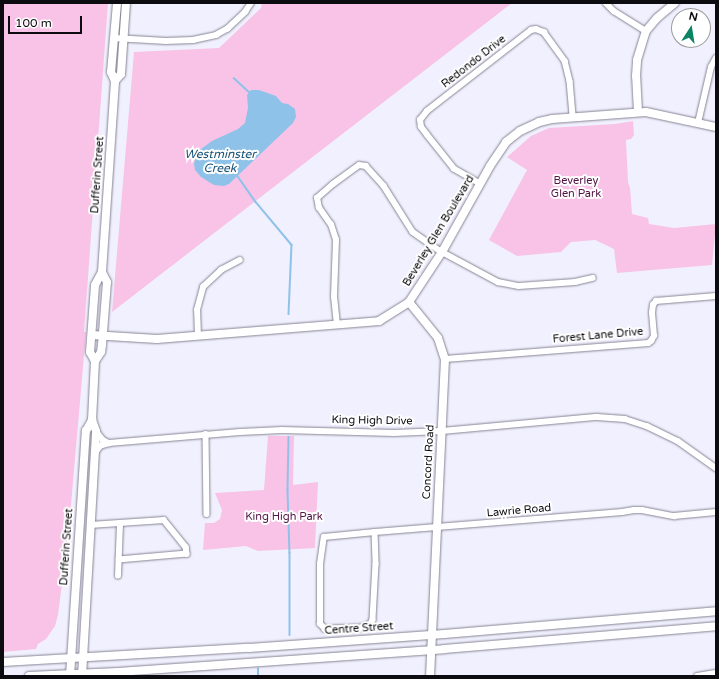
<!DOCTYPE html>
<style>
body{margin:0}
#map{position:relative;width:719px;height:679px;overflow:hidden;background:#f1f0fe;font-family:"Varela Round",sans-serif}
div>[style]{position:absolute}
.green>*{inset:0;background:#f8c3e6}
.water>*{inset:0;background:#8fc2e9}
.stream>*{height:1.5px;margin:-0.75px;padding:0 0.75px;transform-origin:0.75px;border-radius:0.75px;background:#8fc2e9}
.roads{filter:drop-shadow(0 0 1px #868494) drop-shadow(0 0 1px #868494)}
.street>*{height:5.5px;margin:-2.75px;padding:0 2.75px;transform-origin:2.75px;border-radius:2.75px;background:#fff}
.secondary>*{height:8px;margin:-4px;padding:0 4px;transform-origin:4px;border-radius:4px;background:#fff}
span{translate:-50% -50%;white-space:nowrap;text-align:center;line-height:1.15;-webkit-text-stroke:4px #fff;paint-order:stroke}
.street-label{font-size:11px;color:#0b0b10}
.park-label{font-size:11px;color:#511443}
.water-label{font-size:12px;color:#175277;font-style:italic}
.frame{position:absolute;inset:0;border:4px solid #0b0b10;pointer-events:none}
.north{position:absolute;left:671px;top:8px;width:40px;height:40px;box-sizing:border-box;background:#fff;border:1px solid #9d9d9f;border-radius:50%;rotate:12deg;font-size:11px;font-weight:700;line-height:16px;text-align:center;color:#0b0b10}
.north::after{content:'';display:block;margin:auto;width:14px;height:18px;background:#0a8464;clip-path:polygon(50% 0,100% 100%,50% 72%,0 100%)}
.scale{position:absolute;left:8px;top:16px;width:74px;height:18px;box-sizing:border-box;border:2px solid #0b0b10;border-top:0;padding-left:5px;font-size:12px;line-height:14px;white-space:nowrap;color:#0b0b10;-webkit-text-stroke:3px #fff;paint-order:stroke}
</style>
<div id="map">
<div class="green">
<i style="clip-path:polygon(3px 3px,108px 3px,84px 332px,86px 332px,69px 528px,58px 615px,55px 626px,46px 639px,38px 644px,36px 649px,3px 652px)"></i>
<i style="clip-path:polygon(262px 3px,512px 3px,112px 312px,134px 52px,219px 48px,261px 8px)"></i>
<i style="clip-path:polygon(633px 121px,634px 135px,631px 139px,626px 140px,628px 182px,630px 188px,632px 214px,648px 218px,649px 224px,674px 228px,716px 224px,712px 265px,617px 273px,614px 249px,595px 240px,571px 242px,561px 252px,517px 256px,489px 240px,527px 170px,507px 157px,531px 136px,549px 128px,615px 124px)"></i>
<i style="clip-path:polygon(268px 436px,294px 436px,293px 485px,318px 482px,315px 548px,258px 551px,246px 546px,203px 550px,205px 523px,214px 523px,220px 519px,222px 510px,215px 493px,264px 490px)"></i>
</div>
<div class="water">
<i style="clip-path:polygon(251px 90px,259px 90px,276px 96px,282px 103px,288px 104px,295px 109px,296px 117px,293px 123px,229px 184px,224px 186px,214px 185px,201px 177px,195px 170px,194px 164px,197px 152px,212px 141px,238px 129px,245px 123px,248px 108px,247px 95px)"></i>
</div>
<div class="stream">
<i style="left:234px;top:78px;width:21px;rotate:43deg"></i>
<i style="left:237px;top:175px;width:33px;rotate:55deg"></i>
<i style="left:256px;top:202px;width:56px;rotate:50.1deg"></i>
<i style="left:292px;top:245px;width:69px;rotate:92.5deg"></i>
<i style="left:289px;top:437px;width:54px;rotate:91.1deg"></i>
<i style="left:288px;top:491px;width:62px;rotate:88.2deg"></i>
<i style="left:290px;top:553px;width:82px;rotate:90deg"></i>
<i style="left:258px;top:676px;width:7px;rotate:-90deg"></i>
</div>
<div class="roads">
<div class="street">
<i style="left:606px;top:3px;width:11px;rotate:45deg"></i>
<i style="left:614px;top:11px;width:38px;rotate:32deg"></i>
<i style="left:114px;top:38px;width:52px;rotate:3.3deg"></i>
<i style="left:166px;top:41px;width:27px;rotate:-2deg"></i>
<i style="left:193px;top:40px;width:24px;rotate:-12deg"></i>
<i style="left:216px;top:35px;width:13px;rotate:-29deg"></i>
<i style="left:227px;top:29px;width:25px;rotate:-43deg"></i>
<i style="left:245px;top:12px;width:11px;rotate:-56deg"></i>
<i style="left:698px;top:123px;width:57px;rotate:-76.9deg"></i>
<i style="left:711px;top:67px;width:10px;rotate:-61deg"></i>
<i style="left:480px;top:184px;width:30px;rotate:-150deg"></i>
<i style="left:454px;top:169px;width:43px;rotate:-128.5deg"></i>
<i style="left:427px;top:135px;width:10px;rotate:-127deg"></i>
<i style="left:421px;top:127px;width:7px;rotate:-98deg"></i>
<i style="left:420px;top:120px;width:11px;rotate:-52deg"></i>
<i style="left:427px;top:111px;width:132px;rotate:-37.9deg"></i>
<i style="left:531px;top:30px;width:5px;rotate:-11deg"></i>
<i style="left:536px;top:29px;width:9px;rotate:21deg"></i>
<i style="left:544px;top:32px;width:36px;rotate:54deg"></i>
<i style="left:565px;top:61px;width:21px;rotate:76deg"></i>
<i style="left:570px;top:81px;width:35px;rotate:85deg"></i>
<i style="left:337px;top:325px;width:28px;rotate:-96deg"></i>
<i style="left:334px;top:297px;width:57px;rotate:-88deg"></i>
<i style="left:336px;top:240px;width:16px;rotate:-108deg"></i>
<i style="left:331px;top:225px;width:21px;rotate:-125deg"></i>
<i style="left:319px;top:208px;width:10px;rotate:-101deg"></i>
<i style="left:317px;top:198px;width:21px;rotate:-41deg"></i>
<i style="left:333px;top:184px;width:32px;rotate:-36deg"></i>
<i style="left:359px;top:165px;width:7px;rotate:8deg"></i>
<i style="left:366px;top:166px;width:27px;rotate:48deg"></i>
<i style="left:384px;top:186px;width:54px;rotate:57.8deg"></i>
<i style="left:413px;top:232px;width:35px;rotate:35deg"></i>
<i style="left:442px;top:252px;width:64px;rotate:28.2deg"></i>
<i style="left:498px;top:282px;width:21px;rotate:11deg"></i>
<i style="left:519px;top:286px;width:56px;rotate:-4.1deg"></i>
<i style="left:575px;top:282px;width:18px;rotate:-13deg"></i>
<i style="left:198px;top:336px;width:26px;rotate:-92deg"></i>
<i style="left:197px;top:310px;width:24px;rotate:-75deg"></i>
<i style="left:203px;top:287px;width:25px;rotate:-43deg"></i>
<i style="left:221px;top:270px;width:21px;rotate:-28deg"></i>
<i style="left:445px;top:359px;width:204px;rotate:-4.5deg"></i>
<i style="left:648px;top:343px;width:4px;rotate:-34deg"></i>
<i style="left:651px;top:341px;width:6px;rotate:-59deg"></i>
<i style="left:654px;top:336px;width:23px;rotate:-95deg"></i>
<i style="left:652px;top:313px;width:8px;rotate:-83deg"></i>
<i style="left:653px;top:305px;width:5px;rotate:-53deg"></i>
<i style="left:656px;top:301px;width:60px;rotate:-4.8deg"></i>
<i style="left:96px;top:431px;width:11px;rotate:52deg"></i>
<i style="left:103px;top:440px;width:7px;rotate:27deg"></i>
<i style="left:206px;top:434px;width:80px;rotate:89.3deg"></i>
<i style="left:95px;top:453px;width:9px;rotate:-54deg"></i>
<i style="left:100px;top:446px;width:9px;rotate:-18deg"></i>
<i style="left:109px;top:443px;width:131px;rotate:-4.8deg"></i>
<i style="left:240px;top:432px;width:42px;rotate:-2.7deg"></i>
<i style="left:282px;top:430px;width:112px;rotate:1.5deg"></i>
<i style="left:394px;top:433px;width:48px;rotate:-2.4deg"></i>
<i style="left:442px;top:431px;width:156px;rotate:-5.2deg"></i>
<i style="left:597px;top:417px;width:28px;rotate:4deg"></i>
<i style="left:625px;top:419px;width:23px;rotate:18deg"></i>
<i style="left:647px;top:426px;width:34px;rotate:26deg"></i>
<i style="left:678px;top:441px;width:47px;rotate:35.4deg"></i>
<i style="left:90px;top:525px;width:74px;rotate:-3.9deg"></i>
<i style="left:164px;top:520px;width:35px;rotate:51deg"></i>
<i style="left:186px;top:547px;width:7px;rotate:82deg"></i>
<i style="left:187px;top:554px;width:68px;rotate:175deg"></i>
<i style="left:375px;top:532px;width:32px;rotate:88deg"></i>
<i style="left:376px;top:564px;width:56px;rotate:93.1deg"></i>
<i style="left:373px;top:620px;width:4px;rotate:117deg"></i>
<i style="left:371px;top:624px;width:10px;rotate:156deg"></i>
<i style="left:362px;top:628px;width:37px;rotate:178deg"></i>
<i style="left:325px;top:629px;width:7px;rotate:-135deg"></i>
<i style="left:320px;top:624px;width:60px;rotate:-90deg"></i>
<i style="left:320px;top:564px;width:27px;rotate:-82deg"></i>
<i style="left:324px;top:537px;width:51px;rotate:-5.6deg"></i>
<i style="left:375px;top:532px;width:248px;rotate:-4.6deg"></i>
<i style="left:622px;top:512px;width:12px;rotate:-9deg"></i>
<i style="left:634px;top:510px;width:8px"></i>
<i style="left:642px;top:510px;width:33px;rotate:11deg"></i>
<i style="left:674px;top:516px;width:42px;rotate:-5.4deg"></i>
<i style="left:118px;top:576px;width:52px;rotate:-87.8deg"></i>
<i style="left:697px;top:676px;width:19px;rotate:-9deg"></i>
</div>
<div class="secondary">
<i style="left:115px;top:81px;width:9px;rotate:-49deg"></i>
<i style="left:121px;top:74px;width:71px;rotate:-86deg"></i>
<i style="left:638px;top:112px;width:36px;rotate:-93deg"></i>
<i style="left:636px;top:76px;width:16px;rotate:-86deg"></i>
<i style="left:637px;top:60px;width:30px;rotate:-73deg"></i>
<i style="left:646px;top:31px;width:17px;rotate:-50deg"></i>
<i style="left:657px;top:18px;width:23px;rotate:-40deg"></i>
<i style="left:409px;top:302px;width:46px;rotate:51.1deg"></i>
<i style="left:438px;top:338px;width:22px;rotate:72deg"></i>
<i style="left:445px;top:359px;width:317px;rotate:92.7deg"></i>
<i style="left:92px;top:335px;width:65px;rotate:3.5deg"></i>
<i style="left:157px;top:339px;width:223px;rotate:-4.6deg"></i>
<i style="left:379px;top:321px;width:36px;rotate:-32deg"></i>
<i style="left:409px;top:302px;width:60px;rotate:-56.6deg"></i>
<i style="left:442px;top:252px;width:98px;rotate:-60.8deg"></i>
<i style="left:490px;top:166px;width:29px;rotate:-56deg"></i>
<i style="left:506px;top:142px;width:18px;rotate:-38deg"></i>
<i style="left:520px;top:131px;width:21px;rotate:-25deg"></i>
<i style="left:539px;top:122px;width:13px;rotate:-13deg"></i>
<i style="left:552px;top:119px;width:94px;rotate:-4.3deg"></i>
<i style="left:646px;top:112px;width:72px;rotate:12.1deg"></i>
<i style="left:95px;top:361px;width:10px;rotate:-119deg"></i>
<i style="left:90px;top:352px;width:67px;rotate:-85.7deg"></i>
<i style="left:95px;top:285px;width:15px;rotate:-62deg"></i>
<i style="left:102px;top:272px;width:191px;rotate:-86.1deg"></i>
<i style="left:115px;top:81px;width:10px;rotate:-114deg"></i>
<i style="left:111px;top:72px;width:69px;rotate:-85deg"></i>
<i style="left:3px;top:662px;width:246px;rotate:-3.3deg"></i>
<i style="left:249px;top:648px;width:196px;rotate:-4.1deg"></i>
<i style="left:444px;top:634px;width:273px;rotate:-4.8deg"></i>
<i style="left:29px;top:676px;width:89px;rotate:-2.6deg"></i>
<i style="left:118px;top:672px;width:327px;rotate:-4deg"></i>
<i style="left:444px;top:649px;width:273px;rotate:-4.8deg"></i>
<i style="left:70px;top:676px;width:246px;rotate:-86.3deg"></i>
<i style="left:86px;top:431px;width:13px;rotate:-61deg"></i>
<i style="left:92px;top:420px;width:59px;rotate:-87.1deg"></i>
<i style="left:95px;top:361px;width:11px;rotate:-56deg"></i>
<i style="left:101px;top:352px;width:7px;rotate:-82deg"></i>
<i style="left:102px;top:345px;width:63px;rotate:-85.5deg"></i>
<i style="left:107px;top:282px;width:11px;rotate:-117deg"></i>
<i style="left:82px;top:676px;width:245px;rotate:-86.7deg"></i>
<i style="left:96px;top:431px;width:12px;rotate:-110deg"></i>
</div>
</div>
<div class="street-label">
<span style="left:474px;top:62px;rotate:-38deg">Redondo Drive</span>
<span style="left:98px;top:175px;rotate:-86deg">Dufferin Street</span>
<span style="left:439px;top:231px;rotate:-59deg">Beverley Glen Boulevard</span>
<span style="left:598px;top:336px;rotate:-5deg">Forest Lane Drive</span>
<span style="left:372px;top:421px;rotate:1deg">King High Drive</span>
<span style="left:429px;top:462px;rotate:-87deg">Concord Road</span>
<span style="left:519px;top:511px;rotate:-5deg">Lawrie Road</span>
<span style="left:67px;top:547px;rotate:-86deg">Dufferin Street</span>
<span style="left:359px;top:629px;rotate:-4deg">Centre Street</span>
</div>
<div class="park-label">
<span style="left:576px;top:188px">Beverley<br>Glen Park</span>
<span style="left:284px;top:517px">King High Park</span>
</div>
<div class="water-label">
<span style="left:220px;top:162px">Westminster<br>Creek</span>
</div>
<div class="frame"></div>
<div class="north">N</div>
<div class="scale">100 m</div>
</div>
